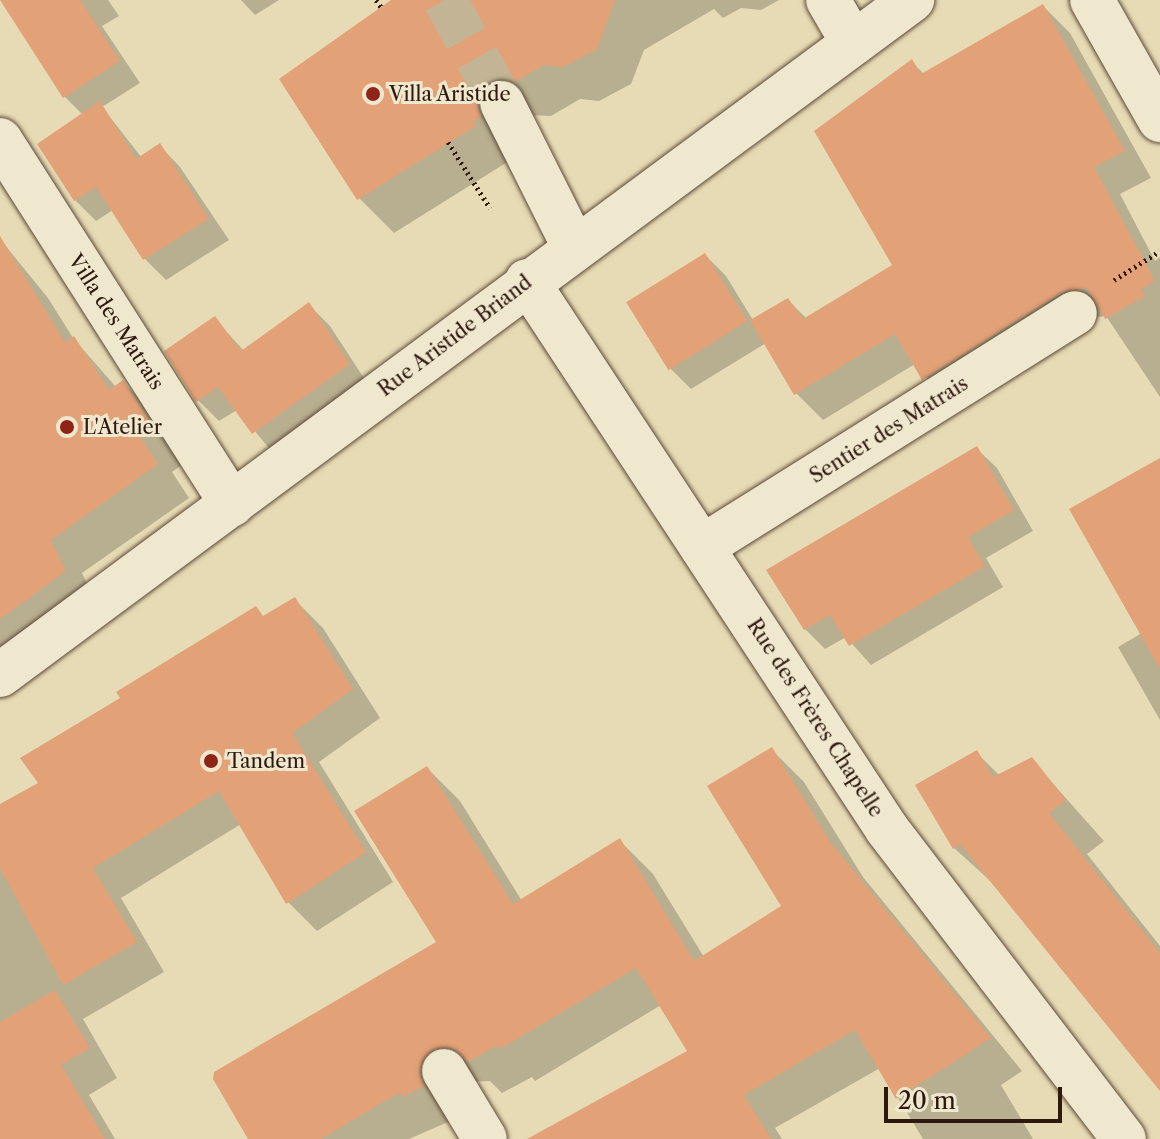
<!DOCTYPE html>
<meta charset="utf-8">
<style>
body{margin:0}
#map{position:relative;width:1160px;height:1139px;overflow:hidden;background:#e7dbb5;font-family:"Libre Caslon Text",serif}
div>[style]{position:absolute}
.shadow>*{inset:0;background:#0003}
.building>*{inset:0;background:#e3a178;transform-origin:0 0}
.minor-tunnel>*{height:44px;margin-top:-22px;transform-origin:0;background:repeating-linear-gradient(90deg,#c2b494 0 44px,transparent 0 66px)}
.path>*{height:5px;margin-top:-2.5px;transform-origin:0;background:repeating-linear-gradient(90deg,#2e190e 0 2px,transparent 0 6px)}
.roads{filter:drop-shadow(0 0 2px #5c4a38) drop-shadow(0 0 2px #5c4a38)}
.minor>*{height:44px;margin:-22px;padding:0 22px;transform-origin:22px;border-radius:22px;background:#efe8cf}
.dots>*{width:22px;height:22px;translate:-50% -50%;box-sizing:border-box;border:4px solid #efe8cf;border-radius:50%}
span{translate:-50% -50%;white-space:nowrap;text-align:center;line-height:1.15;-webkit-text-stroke:6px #efe8cf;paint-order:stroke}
.poi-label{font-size:20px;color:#2e190e}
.left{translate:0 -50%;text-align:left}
.street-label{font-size:20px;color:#2e190e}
.scale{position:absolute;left:884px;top:1087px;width:178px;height:36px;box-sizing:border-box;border:4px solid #2e190e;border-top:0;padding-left:10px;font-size:24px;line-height:28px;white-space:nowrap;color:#2e190e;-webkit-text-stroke:6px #efe8cf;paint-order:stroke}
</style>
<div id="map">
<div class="shadow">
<i style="clip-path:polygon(1px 0,108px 0,119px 16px,102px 26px,140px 83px,102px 107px,142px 158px,159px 145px,180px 167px,229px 240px,166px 280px,145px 259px,113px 210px,96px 221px,75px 200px,40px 145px,83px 115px,64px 96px)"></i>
<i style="clip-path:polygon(241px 0,279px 0,255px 15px)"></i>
<i style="clip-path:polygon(393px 0,779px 0,761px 10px,741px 8px,723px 18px,714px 9px,644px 50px,631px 84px,599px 101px,580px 99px,551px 116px,525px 115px,509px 161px,394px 233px,359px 198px)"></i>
<i style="clip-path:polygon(1043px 6px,1070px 33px,1151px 178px,1120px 194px,1155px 261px,1160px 257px,1160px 397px,1106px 316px,1089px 318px,950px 405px,915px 364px,823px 420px,796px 393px,766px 343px,691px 389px,670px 368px,705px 255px,726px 276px,753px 320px,788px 300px,807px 319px,895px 266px,912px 62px,925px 75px)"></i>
<i style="clip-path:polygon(0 239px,48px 298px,73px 338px,116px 387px,123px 382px,155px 415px,186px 462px,172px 472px,189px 498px,82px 573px,97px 604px,0 675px)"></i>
<i style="clip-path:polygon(309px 305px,330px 326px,369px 386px,274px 454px,237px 410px,219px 421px,198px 400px,214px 318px,244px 351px)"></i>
<i style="clip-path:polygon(976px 448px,997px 468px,1033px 531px,986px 558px,1003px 587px,871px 665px,846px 637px,825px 649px,805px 629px)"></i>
<i style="clip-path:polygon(1160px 460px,1160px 720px,1118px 647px,1142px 633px)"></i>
<i style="clip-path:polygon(294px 599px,323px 628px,380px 718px,319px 762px,393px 882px,317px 931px,288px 902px,241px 824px,121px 898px,164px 972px,83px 1019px,117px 1078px,89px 1095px,115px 1139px,0 1139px,0 806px,41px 784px)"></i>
<i style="clip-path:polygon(771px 749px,804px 782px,863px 877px,1022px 1071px,1001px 1085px,1033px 1139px,923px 1139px,880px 1068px,775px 1128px,782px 1139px,602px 1139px,689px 1052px,661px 1005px,535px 1081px,532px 1077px,502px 1093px,490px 1081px,465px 1082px,455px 1119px,409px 1139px,250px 1139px,438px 943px,427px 768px,460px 801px,522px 901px,620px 841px,653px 874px,704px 957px,784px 907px)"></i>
<i style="clip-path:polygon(977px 753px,1000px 776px,1032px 760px,1104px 841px,1087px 854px,1160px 946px,1160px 1088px,996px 886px,954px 848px,917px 786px)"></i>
</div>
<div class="building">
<i style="clip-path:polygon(0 0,80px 0,120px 61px,63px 98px)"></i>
<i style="clip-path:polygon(391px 0,615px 0,597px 49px,563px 67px,544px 65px,515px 82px,490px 81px,477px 101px,481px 117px,473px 122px,476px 126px,357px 200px,279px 79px)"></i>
<i style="clip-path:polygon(1043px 4px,1125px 151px,1094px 167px,1155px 281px,1141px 289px,1145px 296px,1105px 319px,1087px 288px,1062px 292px,922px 380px,895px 334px,794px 395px,750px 320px,788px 298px,803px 319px,892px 265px,814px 131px,912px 59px,921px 74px)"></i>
<i style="clip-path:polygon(100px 101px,136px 159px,160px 143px,209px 219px,143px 260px,96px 187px,74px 201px,37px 144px)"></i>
<i style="clip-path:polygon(0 236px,65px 343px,74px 336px,109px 390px,123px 380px,155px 429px,141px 439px,158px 464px,51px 540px,66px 571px,0 619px)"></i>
<i style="left:705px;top:253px;width:80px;height:93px;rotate:58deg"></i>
<i style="clip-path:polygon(309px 302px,350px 364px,252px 434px,218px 387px,196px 402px,164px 351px,215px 316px,241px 351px)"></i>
<i style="clip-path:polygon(977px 446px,1014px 510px,968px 537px,985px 566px,849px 646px,830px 615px,804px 630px,766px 570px)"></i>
<i style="clip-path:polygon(1160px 458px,1160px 669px,1069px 509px)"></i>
<i style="clip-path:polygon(295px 597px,353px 689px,292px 733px,366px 852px,286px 904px,219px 791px,93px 868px,137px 942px,63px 985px,0 868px,0 804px,38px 783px,20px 758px,120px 698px,116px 692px,256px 606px,263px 616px)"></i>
<i style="clip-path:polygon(772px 747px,830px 842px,991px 1038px,896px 1099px,855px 1030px,744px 1095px,771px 1139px,527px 1139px,687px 1051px,636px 968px,500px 1049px,498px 1045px,468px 1062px,455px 1049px,432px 1049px,419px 1071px,424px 1086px,403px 1097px,400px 1092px,321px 1139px,248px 1139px,213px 1079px,214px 1072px,436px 942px,354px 811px,427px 766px,513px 904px,620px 838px,694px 961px,781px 906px,707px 786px)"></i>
<i style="clip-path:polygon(977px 750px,993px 777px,1032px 757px,1066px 800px,1049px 813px,1160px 953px,1160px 1091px,960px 844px,953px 849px,915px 785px)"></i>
<i style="clip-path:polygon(55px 990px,90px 1048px,61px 1065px,105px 1139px,0 1139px,0 1022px)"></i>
</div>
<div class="minor-tunnel">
<i style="left:445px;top:0;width:118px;rotate:61deg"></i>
</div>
<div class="path">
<i style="left:376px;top:0;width:9px;rotate:54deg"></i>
<i style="left:448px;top:142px;width:78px;rotate:57.5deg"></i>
<i style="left:1114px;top:280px;width:54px;rotate:-32.2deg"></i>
</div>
<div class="roads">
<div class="minor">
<i style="left:828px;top:0;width:50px;rotate:59.8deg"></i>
<i style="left:1092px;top:0;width:138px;rotate:60.5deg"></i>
<i style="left:502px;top:103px;width:161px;rotate:63.4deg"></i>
<i style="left:0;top:140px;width:432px;rotate:57.5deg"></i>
<i style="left:527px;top:281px;width:656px;rotate:56.7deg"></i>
<i style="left:887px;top:829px;width:390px;rotate:52.6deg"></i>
<i style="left:702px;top:547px;width:440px;rotate:-32.1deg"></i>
<i style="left:0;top:675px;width:1135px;rotate:-36.51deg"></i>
<i style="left:444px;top:1071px;width:79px;rotate:58.9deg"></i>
</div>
</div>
<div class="dots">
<i style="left:373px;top:94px;background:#8f2418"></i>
<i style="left:67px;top:427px;background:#8f2418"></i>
<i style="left:211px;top:761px;background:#8f2418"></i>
</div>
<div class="poi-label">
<span class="left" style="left:389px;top:94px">Villa Aristide</span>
<span class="left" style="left:83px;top:427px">L'Atelier</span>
<span class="left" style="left:227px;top:761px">Tandem</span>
</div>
<div class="street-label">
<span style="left:116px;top:322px;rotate:57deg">Villa des Matrais</span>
<span style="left:455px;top:336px;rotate:-37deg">Rue Aristide Briand</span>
<span style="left:889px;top:430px;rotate:-32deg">Sentier des Matrais</span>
<span style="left:815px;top:718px;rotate:57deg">Rue des Frères Chapelle</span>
</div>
<div class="scale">20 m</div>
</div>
